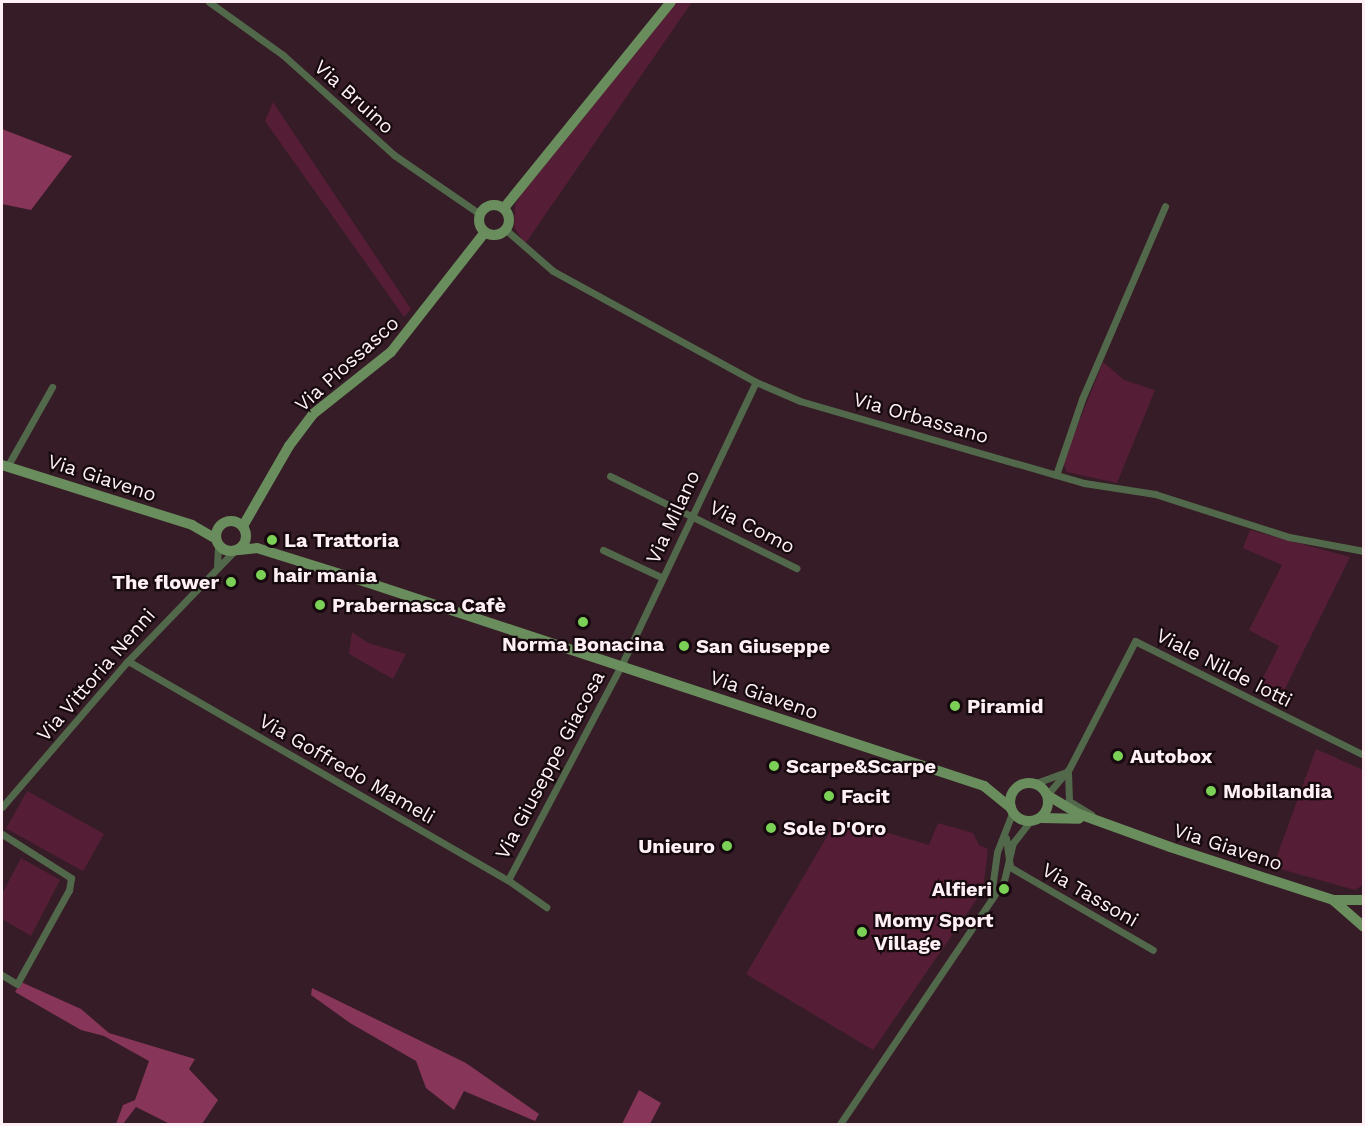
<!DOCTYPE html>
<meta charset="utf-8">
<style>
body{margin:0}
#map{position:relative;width:1365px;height:1126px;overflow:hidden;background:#351c26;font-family:"Work Sans",sans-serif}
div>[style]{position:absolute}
.green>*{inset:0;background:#551e36;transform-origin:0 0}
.forest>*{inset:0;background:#873559}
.street>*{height:7px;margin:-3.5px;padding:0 3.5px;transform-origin:3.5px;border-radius:3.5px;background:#52684a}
.secondary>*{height:10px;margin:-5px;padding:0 5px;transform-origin:5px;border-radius:5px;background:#6a8d5d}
.secondary>.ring{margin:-5px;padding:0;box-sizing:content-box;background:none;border:10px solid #6a8d5d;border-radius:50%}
.dots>*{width:16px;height:16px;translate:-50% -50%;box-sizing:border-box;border:3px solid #160a0e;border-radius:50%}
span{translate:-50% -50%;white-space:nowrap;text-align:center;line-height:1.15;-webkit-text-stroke:4.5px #160a0e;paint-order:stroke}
.street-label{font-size:20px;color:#fff0f5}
.poi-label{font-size:20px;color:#fff0f5;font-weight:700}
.left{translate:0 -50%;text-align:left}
.right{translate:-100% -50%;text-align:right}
.frame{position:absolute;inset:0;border:3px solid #fff0f5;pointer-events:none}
</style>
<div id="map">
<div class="green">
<i style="clip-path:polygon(676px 2px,692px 2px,525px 244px,514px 227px,515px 205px,523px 191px)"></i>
<i style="clip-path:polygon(273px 102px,411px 309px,404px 317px,265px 121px)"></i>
<i style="clip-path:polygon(1103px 362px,1124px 380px,1155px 390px,1117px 483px,1067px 472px,1063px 462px)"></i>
<i style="clip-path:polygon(1250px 530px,1350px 557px,1278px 703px,1256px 692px,1279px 646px,1249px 630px,1282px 565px,1243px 548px)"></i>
<i style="clip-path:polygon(352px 632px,368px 643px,406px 654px,393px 679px,349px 654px)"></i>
<i style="clip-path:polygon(1316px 749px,1363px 770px,1363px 885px,1355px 890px,1273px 867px)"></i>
<i style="left:27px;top:791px;width:88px;height:43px;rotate:29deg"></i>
<i style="clip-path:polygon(838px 818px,929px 845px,938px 823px,973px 833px,979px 845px,988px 849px,983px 890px,873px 1050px,746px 974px)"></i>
<i style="clip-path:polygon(21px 858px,60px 880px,31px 936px,2px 919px,2px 894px)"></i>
</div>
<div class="forest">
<i style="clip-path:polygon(2px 129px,72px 156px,31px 210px,2px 204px)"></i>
<i style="clip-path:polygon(21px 982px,81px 1009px,109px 1033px,195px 1059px,189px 1069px,218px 1100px,202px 1124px,170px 1124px,136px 1107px,123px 1124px,116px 1124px,123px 1105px,135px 1100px,149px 1061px,104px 1036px,81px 1030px,15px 992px)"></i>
<i style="clip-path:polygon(312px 988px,466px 1063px,539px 1114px,535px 1121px,464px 1091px,454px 1110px,426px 1088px,416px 1061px,350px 1023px,311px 995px)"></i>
<i style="clip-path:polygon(639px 1090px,661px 1103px,650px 1124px,622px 1124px)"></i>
</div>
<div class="street">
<i style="left:209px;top:2px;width:91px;rotate:35.6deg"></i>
<i style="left:283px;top:55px;width:149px;rotate:42deg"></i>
<i style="left:394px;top:155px;width:104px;rotate:34.5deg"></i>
<i style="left:506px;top:230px;width:62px;rotate:41.1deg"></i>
<i style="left:553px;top:271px;width:231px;rotate:28.7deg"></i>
<i style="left:756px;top:382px;width:48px;rotate:23.4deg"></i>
<i style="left:800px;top:401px;width:296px;rotate:16.1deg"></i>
<i style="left:1084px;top:483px;width:72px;rotate:8.8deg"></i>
<i style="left:1155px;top:494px;width:141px;rotate:17.8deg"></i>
<i style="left:1289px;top:537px;width:76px;rotate:10.6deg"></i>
<i style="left:7px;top:467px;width:92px;rotate:-60.6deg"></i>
<i style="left:1056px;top:475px;width:80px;rotate:-71.1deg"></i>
<i style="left:1082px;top:399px;width:210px;rotate:-66.7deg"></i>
<i style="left:610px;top:476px;width:208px;rotate:26.3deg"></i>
<i style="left:603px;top:550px;width:66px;rotate:25deg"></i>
<i style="left:217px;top:566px;width:22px;rotate:-87deg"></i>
<i style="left:128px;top:661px;width:439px;rotate:30deg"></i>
<i style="left:508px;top:880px;width:47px;rotate:35.4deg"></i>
<i style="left:1068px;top:772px;width:29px;rotate:88deg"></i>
<i style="left:1069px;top:801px;width:26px;rotate:31deg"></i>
<i style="left:1036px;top:783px;width:30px;rotate:-20deg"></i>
<i style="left:1047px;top:795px;width:34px;rotate:-50deg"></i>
<i style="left:1069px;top:769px;width:144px;rotate:-62.7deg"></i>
<i style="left:1135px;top:641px;width:256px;rotate:26.5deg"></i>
<i style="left:2px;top:807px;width:190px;rotate:-49.3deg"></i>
<i style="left:126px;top:663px;width:156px;rotate:-46deg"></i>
<i style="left:2px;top:834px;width:82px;rotate:32.5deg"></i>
<i style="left:71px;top:878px;width:12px;rotate:99deg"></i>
<i style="left:69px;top:890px;width:107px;rotate:119deg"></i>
<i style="left:17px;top:984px;width:17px;rotate:-149deg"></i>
<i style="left:1006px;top:838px;width:29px;rotate:82deg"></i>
<i style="left:1010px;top:867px;width:165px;rotate:30.1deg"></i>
<i style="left:508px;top:880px;width:242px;rotate:-62.2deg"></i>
<i style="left:621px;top:666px;width:314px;rotate:-64.6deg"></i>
<i style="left:991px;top:896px;width:44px;rotate:-82.2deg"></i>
<i style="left:997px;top:852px;width:44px;rotate:-68.7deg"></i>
<i style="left:840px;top:1124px;width:293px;rotate:-56deg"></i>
<i style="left:1004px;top:881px;width:39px;rotate:-77deg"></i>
<i style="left:1013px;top:843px;width:28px;rotate:-52deg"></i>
</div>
<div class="secondary">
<i class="ring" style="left:479px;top:205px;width:20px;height:20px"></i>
<i style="left:504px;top:208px;width:265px;rotate:-51deg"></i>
<i style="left:2px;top:465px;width:199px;rotate:17.5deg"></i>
<i style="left:192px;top:525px;width:28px;rotate:30deg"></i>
<i class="ring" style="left:216px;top:521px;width:20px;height:20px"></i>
<i style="left:243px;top:526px;width:92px;rotate:-60.1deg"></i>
<i style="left:289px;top:446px;width:40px;rotate:-53deg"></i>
<i style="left:313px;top:414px;width:100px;rotate:-38.5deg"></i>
<i style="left:391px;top:352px;width:152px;rotate:-51.9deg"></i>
<i style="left:239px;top:550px;width:18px;rotate:-6deg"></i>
<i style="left:257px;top:548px;width:114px;rotate:17.3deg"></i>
<i style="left:366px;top:582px;width:651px;rotate:18.27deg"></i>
<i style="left:984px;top:786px;width:35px;rotate:39deg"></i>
<i class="ring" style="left:1010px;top:783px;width:28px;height:28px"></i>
<i style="left:1047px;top:795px;width:37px;rotate:31deg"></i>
<i style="left:1079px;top:814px;width:97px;rotate:19.9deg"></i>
<i style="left:1170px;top:847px;width:171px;rotate:18deg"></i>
<i style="left:1333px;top:900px;width:31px"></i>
<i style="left:1040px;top:818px;width:39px;rotate:1deg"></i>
<i style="left:1333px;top:900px;width:41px;rotate:41.1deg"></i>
</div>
<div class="dots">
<i style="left:272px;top:540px;background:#7bd156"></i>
<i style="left:261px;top:575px;background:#7bd156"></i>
<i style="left:231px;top:582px;background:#7bd156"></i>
<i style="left:320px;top:605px;background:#7bd156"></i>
<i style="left:583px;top:622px;background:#7bd156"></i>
<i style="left:684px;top:646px;background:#7bd156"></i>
<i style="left:955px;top:706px;background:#7bd156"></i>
<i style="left:1118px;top:756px;background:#7bd156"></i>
<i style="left:774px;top:766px;background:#7bd156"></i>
<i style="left:1211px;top:791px;background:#7bd156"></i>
<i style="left:829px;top:796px;background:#7bd156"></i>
<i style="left:771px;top:828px;background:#7bd156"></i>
<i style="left:727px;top:846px;background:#7bd156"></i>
<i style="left:1004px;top:889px;background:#7bd156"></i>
<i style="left:862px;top:932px;background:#7bd156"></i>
</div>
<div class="street-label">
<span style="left:354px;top:97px;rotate:42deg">Via Bruino</span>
<span style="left:347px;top:364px;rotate:-42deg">Via Piossasco</span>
<span style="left:921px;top:418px;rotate:16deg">Via Orbassano</span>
<span style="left:102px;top:478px;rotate:18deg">Via Giaveno</span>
<span style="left:673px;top:517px;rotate:-65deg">Via Milano</span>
<span style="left:752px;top:527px;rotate:27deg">Via Como</span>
<span style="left:1224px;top:668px;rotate:27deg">Viale Nilde Iotti</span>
<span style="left:96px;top:675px;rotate:-49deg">Via Vittoria Nenni</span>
<span style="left:764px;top:695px;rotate:19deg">Via Giaveno</span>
<span style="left:550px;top:765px;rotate:-62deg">Via Giuseppe Giacosa</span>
<span style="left:347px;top:769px;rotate:30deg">Via Goffredo Mameli</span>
<span style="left:1228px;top:847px;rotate:18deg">Via Giaveno</span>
<span style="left:1090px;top:895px;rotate:30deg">Via Tassoni</span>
</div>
<div class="poi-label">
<span class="left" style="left:284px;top:540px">La Trattoria</span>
<span class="left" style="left:273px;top:575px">hair mania</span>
<span class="right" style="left:219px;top:582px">The flower</span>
<span class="left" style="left:332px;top:605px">Prabernasca Cafè</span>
<span style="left:583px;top:644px">Norma Bonacina</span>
<span class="left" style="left:696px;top:646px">San Giuseppe</span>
<span class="left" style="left:967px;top:706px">Piramid</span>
<span class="left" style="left:1130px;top:756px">Autobox</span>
<span class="left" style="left:786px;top:766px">Scarpe&amp;Scarpe</span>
<span class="left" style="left:1223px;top:791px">Mobilandia</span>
<span class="left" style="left:841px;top:796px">Facit</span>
<span class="left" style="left:783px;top:828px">Sole D'Oro</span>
<span class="right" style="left:715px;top:846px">Unieuro</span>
<span class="right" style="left:992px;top:889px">Alfieri</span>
<span class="left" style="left:874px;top:932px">Momy Sport<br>Village</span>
</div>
<div class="frame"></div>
</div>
